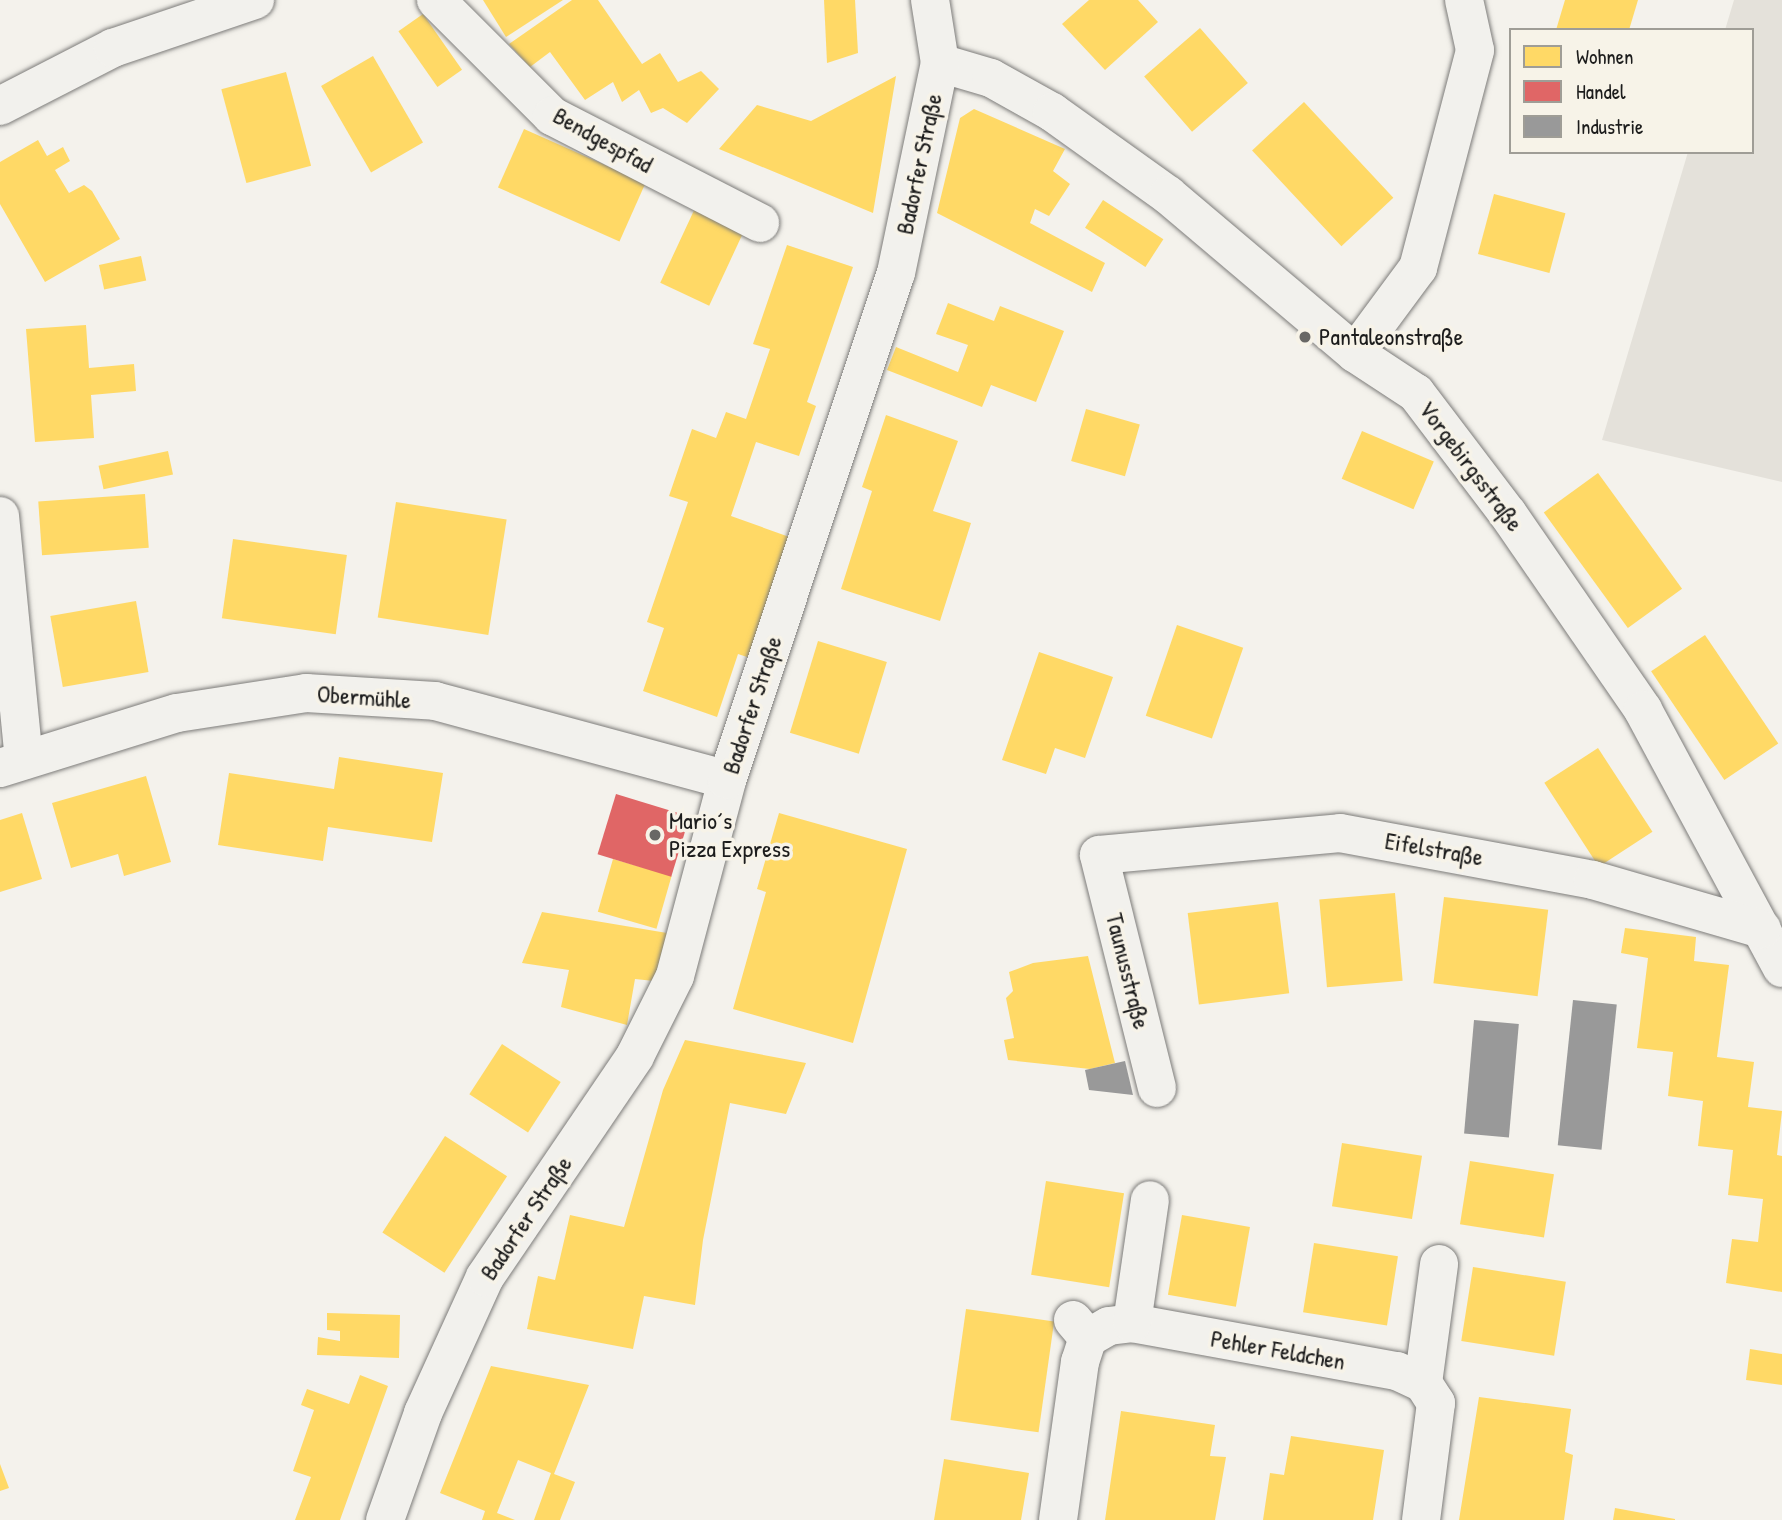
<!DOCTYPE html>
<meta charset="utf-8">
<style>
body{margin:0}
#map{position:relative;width:1782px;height:1520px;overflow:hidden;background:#f4f2ec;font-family:"Patrick Hand",sans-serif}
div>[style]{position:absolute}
.green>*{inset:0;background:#e4e1da}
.homes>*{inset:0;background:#ffd966;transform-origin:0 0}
.shops>*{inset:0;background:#e06666;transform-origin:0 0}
.industry>*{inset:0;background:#999;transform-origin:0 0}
.roads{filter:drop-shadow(0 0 2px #7d7c7a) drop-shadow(0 0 2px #7d7c7a)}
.minor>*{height:38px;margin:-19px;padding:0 19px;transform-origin:19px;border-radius:19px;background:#f2f1ed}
.dots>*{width:19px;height:19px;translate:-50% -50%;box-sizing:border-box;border:4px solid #f7f3e8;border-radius:50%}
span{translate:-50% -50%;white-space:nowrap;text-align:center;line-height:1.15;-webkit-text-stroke:7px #f7f3e8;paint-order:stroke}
.street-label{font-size:24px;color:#1c1c1c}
.poi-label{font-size:24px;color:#1c1c1c}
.left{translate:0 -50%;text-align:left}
.legend{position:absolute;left:1509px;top:28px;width:245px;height:126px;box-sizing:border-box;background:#f7f3e8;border:2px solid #9f9d96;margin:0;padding:9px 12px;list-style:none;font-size:21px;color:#1c1c1c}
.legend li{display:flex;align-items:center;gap:14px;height:35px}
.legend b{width:35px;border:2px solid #9f9d96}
</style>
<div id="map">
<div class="green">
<i style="clip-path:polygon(1734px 0,1782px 0,1782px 482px,1602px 440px,1688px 152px,1752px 152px,1752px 30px,1725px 30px)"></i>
</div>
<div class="homes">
<i style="clip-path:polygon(483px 0,563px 0,506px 37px)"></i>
<i style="clip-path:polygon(572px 0,598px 0,642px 64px,660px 53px,678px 82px,701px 71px,719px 89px,687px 123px,663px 108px,651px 113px,639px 90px,622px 102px,613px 82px,585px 100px,550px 52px,530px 67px,509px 44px)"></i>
<i style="clip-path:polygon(824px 0,855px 0,858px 53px,827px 63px)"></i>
<i style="clip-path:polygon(1089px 0,1138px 0,1158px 22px,1105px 70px,1062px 24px)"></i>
<i style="clip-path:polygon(1565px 0,1638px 0,1629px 30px,1556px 30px)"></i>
<i style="left:423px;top:14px;width:68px;height:30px;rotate:55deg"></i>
<i style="left:1200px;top:28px;width:73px;height:74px;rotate:49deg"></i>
<i style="left:373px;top:56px;width:100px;height:60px;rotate:60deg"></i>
<i style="left:286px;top:72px;width:97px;height:67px;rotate:75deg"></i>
<i style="clip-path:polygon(896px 76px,873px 213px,719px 149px,757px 105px,811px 121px)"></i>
<i style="left:1304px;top:102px;width:131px;height:71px;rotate:47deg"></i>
<i style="clip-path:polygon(974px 109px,1065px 149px,1053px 171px,1070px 184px,1049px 216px,1035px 209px,1030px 223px,1105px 263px,1092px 292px,937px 213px,960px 118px)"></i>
<i style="left:524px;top:129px;width:133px;height:64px;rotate:24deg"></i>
<i style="clip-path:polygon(38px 140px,47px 156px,63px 147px,70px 161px,55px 170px,69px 193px,84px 185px,92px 191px,120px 239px,45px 282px,0 204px,0 162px)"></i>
<i style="left:1494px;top:194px;width:74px;height:62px;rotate:15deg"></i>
<i style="left:1103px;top:200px;width:72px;height:33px;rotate:33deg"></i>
<i style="left:697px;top:204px;width:54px;height:87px;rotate:25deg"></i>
<i style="clip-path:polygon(787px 245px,853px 267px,807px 402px,816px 406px,799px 456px,756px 442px,731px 516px,795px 539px,753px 659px,738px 654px,717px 717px,643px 691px,664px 628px,647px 622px,688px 502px,669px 496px,692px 429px,716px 438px,726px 412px,746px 419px,770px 349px,753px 344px)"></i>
<i style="left:141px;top:256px;width:25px;height:43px;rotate:78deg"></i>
<i style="clip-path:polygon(948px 303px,994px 321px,1000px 306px,1064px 331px,1036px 402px,991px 385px,982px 407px,887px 370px,896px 347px,958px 372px,968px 345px,936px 334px)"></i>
<i style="clip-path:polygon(86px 325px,89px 368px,134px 364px,136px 391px,91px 395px,94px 438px,35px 442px,26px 329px)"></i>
<i style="left:1086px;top:409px;width:56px;height:54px;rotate:16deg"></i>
<i style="clip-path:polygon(886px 415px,958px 441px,933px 511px,971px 523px,940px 621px,841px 589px,872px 491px,862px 487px)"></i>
<i style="left:1362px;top:431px;width:78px;height:52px;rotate:23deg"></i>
<i style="left:168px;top:451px;width:24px;height:71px;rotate:78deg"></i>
<i style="left:1598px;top:473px;width:143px;height:67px;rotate:54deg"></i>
<i style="left:145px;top:494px;width:54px;height:107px;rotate:86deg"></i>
<i style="left:396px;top:502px;width:112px;height:117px;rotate:9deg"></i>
<i style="left:233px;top:539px;width:115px;height:80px;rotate:8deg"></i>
<i style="left:136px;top:601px;width:72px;height:87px;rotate:80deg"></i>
<i style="left:1177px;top:625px;width:70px;height:96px;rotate:19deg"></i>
<i style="left:1705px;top:635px;width:131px;height:65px;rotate:56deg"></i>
<i style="left:818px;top:641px;width:72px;height:96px;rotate:17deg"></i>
<i style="clip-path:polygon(1039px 652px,1113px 677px,1085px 758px,1055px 748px,1046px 774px,1002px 760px)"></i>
<i style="left:1598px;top:748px;width:100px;height:64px;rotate:57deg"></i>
<i style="clip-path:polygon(339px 757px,443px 773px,432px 842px,328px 827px,323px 861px,218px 845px,229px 773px,334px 789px)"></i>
<i style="clip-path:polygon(146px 776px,171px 862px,124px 876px,118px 854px,71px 868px,52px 803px)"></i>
<i style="clip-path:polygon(22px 813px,42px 879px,0 892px,0 820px)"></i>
<i style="clip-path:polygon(779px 813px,907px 849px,853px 1043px,733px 1009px,766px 892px,757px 889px)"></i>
<i style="left:613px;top:859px;width:61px;height:55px;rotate:16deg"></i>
<i style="left:1395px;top:893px;width:88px;height:76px;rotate:85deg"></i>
<i style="left:1444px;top:897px;width:105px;height:87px;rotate:7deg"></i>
<i style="left:1278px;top:902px;width:92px;height:91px;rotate:83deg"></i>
<i style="clip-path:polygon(542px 912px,667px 933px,654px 981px,635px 979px,627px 1025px,561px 1007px,569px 970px,522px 963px)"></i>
<i style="clip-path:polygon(1625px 928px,1696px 937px,1694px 961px,1729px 965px,1717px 1057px,1754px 1062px,1748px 1107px,1782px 1111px,1777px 1155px,1782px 1156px,1782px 1292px,1726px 1283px,1732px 1239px,1758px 1242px,1763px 1199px,1728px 1195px,1733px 1150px,1698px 1146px,1703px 1101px,1668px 1096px,1673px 1052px,1637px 1048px,1648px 958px,1621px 953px)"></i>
<i style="clip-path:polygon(1088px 956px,1115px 1063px,1090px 1069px,1008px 1060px,1004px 1040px,1014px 1038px,1006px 998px,1013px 991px,1009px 972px,1033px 963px)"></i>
<i style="clip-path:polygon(685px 1040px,806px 1063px,786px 1114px,730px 1103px,703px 1240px,695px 1305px,644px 1296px,633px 1349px,527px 1329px,538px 1276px,555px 1280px,570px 1215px,624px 1227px,663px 1090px)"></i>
<i style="left:502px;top:1044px;width:70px;height:60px;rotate:33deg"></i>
<i style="left:445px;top:1136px;width:74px;height:115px;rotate:33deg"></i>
<i style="left:1342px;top:1143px;width:81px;height:64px;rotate:9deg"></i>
<i style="left:1470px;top:1161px;width:85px;height:64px;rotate:9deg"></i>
<i style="left:1046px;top:1181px;width:79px;height:95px;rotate:9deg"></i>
<i style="left:1182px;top:1215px;width:69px;height:81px;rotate:10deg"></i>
<i style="left:1314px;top:1243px;width:85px;height:70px;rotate:9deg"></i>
<i style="left:1473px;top:1267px;width:94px;height:75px;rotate:9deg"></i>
<i style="left:966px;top:1309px;width:89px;height:112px;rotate:8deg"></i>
<i style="clip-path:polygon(327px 1313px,400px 1315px,399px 1358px,317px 1355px,318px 1337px,340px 1341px,340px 1331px,327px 1330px)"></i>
<i style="clip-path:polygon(1750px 1349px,1782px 1354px,1782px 1385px,1746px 1380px)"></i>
<i style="clip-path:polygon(491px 1366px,589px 1385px,554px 1474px,575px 1482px,560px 1520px,534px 1520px,551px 1473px,518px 1460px,497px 1513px,515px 1520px,482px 1520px,485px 1511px,440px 1493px)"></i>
<i style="clip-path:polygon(360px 1375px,388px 1386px,340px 1520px,295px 1520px,311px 1477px,293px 1471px,314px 1410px,301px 1405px,307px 1389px,349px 1404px)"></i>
<i style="clip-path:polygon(1479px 1397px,1571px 1409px,1565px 1452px,1573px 1455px,1564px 1520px,1459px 1520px)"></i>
<i style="clip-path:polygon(1121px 1411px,1215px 1425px,1210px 1456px,1226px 1457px,1215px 1520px,1105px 1520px)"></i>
<i style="clip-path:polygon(1291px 1436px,1384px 1450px,1373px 1520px,1263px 1520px,1270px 1473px,1284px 1475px)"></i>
<i style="clip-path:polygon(944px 1459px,1029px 1473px,1021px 1520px,934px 1520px)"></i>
<i style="clip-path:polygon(0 1464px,9px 1488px,0 1491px)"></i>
<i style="clip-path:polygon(1615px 1508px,1675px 1519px,1675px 1520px,1613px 1520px)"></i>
</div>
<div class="shops">
<i style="left:616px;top:794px;width:77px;height:63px;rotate:17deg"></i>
</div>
<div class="industry">
<i style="left:1573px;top:1000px;width:44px;height:146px;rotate:6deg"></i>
<i style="left:1474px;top:1020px;width:45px;height:114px;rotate:5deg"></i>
<i style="clip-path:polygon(1125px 1061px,1133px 1095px,1089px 1090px,1085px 1070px)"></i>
</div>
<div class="roads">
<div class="minor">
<i style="left:436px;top:0;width:164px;rotate:45deg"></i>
<i style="left:552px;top:116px;width:234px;rotate:27.2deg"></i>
<i style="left:940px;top:63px;width:53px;rotate:16.4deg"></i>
<i style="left:991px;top:78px;width:70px;rotate:29.1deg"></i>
<i style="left:1052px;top:112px;width:143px;rotate:35.6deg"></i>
<i style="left:1168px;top:195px;width:245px;rotate:40.2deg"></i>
<i style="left:1355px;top:353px;width:73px;rotate:33.3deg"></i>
<i style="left:1416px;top:393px;width:152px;rotate:52.8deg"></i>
<i style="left:1508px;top:514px;width:238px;rotate:55.4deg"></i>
<i style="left:1643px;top:710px;width:293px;rotate:61.7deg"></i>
<i style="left:0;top:106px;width:127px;rotate:-27.2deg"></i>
<i style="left:113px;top:48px;width:150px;rotate:-18.7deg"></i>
<i style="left:1355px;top:353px;width:106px;rotate:-53.5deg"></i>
<i style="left:1418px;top:268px;width:225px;rotate:-75.3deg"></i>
<i style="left:1475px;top:50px;width:51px;rotate:-102.4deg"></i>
<i style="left:0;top:516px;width:245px;rotate:84.4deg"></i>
<i style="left:0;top:768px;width:185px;rotate:-17.3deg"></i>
<i style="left:177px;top:713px;width:131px;rotate:-8.8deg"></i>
<i style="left:306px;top:693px;width:129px;rotate:3.5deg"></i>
<i style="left:435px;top:701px;width:302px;rotate:15.1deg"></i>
<i style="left:1157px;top:1088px;width:240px;rotate:-104deg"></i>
<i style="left:1099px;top:855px;width:242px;rotate:-5.2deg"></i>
<i style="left:1340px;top:833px;width:257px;rotate:10.5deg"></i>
<i style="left:1593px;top:880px;width:176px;rotate:16.2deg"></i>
<i style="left:1073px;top:1320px;width:23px;rotate:50deg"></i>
<i style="left:1088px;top:1338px;width:24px;rotate:-30deg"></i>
<i style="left:1109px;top:1326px;width:23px;rotate:-7deg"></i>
<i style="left:1132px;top:1323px;width:269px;rotate:10.3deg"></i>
<i style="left:1397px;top:1371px;width:29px;rotate:25deg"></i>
<i style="left:1423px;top:1383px;width:24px;rotate:57deg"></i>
<i style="left:1436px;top:1403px;width:118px;rotate:97.3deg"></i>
<i style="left:1132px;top:1323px;width:124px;rotate:-81.7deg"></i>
<i style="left:1423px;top:1383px;width:120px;rotate:-82.3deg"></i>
<i style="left:385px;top:1520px;width:114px;rotate:-70.4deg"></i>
<i style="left:423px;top:1413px;width:149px;rotate:-65.5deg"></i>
<i style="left:485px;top:1277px;width:267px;rotate:-55.8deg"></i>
<i style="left:635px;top:1056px;width:89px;rotate:-63.4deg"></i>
<i style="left:675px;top:976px;width:203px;rotate:-75.1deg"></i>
<i style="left:727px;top:780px;width:534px;rotate:-71.57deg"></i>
<i style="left:896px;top:273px;width:215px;rotate:-78.2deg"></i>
<i style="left:940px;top:63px;width:64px;rotate:-99deg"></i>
<i style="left:1058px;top:1520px;width:160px;rotate:-82.1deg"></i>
<i style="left:1080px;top:1362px;width:25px;rotate:-72deg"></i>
</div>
</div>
<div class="dots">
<i style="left:1305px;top:337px;background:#686765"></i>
<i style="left:655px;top:835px;background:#686765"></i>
</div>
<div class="street-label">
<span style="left:603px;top:140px;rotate:29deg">Bendgespfad</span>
<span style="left:919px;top:164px;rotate:-78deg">Badorfer Straße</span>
<span style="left:1471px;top:466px;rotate:53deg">Vorgebirgsstraße</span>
<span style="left:364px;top:697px;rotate:4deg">Obermühle</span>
<span style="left:752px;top:705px;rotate:-72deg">Badorfer Straße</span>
<span style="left:1434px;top:849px;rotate:10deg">Eifelstraße</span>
<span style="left:1128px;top:971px;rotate:76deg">Taunusstraße</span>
<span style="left:526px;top:1218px;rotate:-56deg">Badorfer Straße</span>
<span style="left:1278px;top:1350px;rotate:10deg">Pehler Feldchen</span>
</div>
<div class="poi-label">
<span class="left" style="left:1319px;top:337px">Pantaleonstraße</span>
<span class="left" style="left:669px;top:835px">Mario´s<br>Pizza Express</span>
</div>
<ul class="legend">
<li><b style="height:19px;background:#ffd966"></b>Wohnen</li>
<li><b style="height:19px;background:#e06666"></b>Handel</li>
<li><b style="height:19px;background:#999"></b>Industrie</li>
</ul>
</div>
